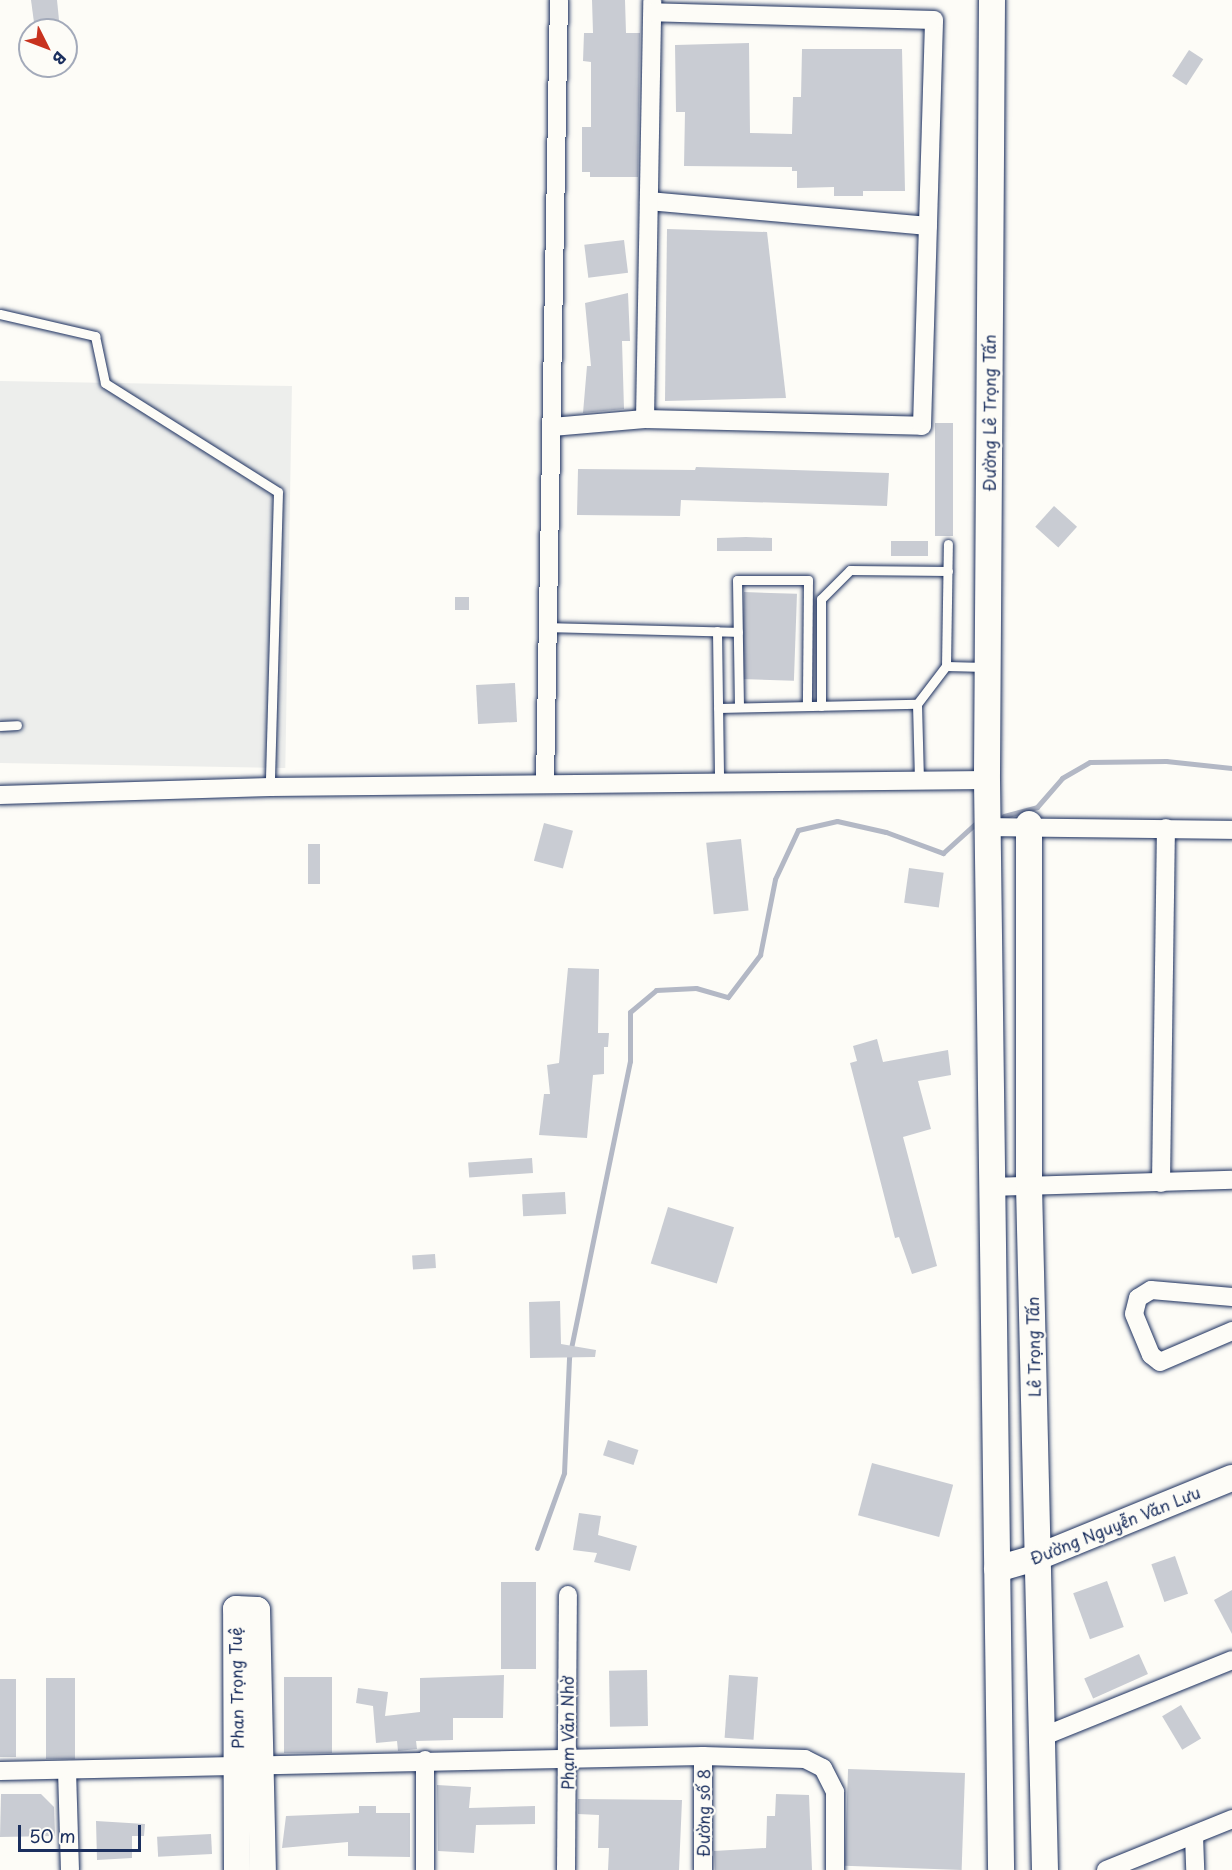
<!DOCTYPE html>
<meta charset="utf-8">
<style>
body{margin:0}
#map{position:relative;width:1232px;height:1870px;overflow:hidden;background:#fdfcf7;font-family:"Playpen Sans",sans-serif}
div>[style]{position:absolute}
.built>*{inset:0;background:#edeeec;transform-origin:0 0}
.stream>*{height:5px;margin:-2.5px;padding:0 2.5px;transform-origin:2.5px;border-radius:2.5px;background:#b3b8c5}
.building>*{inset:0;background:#c9ccd3;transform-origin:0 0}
.roads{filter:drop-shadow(0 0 2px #1b2f5e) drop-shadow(0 0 2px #1b2f5e)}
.lane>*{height:9px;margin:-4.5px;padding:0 4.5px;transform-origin:4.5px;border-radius:4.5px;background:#fdfcf7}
.street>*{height:18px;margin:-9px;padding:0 9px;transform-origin:9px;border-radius:9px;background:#fdfcf7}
.secondary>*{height:26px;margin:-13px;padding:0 13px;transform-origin:13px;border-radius:13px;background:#fdfcf7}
span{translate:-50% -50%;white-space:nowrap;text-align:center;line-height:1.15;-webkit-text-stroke:4.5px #fdfcf7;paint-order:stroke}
.street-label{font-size:16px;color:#1b2f5e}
.north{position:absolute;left:18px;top:18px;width:60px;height:60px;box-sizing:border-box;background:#fdfcf7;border:2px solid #a3aaba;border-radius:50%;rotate:132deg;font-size:16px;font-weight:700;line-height:24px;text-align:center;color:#1b2f5e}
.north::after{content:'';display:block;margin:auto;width:21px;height:27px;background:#c8321e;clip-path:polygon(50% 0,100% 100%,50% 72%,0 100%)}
.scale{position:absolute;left:18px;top:1825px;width:123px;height:27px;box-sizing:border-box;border:3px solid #1b2f5e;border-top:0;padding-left:8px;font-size:18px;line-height:21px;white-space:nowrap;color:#1b2f5e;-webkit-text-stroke:4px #fdfcf7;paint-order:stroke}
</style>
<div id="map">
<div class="built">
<i style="left:0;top:381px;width:292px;height:382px;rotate:1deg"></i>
</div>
<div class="stream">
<i style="left:1004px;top:816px;width:34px;rotate:-15deg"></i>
<i style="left:1037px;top:807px;width:38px;rotate:-49deg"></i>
<i style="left:1062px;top:778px;width:32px;rotate:-30deg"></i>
<i style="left:1090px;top:762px;width:76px;rotate:-0.8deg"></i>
<i style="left:1166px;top:761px;width:66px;rotate:6.1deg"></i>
<i style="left:537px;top:1548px;width:80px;rotate:-70.2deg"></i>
<i style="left:564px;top:1473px;width:115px;rotate:-87.5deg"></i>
<i style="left:569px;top:1358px;width:303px;rotate:-78.4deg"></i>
<i style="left:630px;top:1061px;width:49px;rotate:-90deg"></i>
<i style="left:630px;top:1012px;width:34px;rotate:-40deg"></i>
<i style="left:656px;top:990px;width:40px;rotate:-2.9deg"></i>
<i style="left:696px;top:988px;width:33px;rotate:16deg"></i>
<i style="left:728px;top:997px;width:53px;rotate:-52.7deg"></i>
<i style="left:760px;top:955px;width:77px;rotate:-78.8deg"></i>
<i style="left:775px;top:879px;width:54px;rotate:-64.9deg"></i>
<i style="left:798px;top:830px;width:40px;rotate:-13deg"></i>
<i style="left:837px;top:821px;width:50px;rotate:12.7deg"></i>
<i style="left:886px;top:832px;width:61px;rotate:20.2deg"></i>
<i style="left:943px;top:853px;width:43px;rotate:-42.2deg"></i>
</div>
<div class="building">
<i style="clip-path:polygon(31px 0,57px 0,60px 30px,35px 30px)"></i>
<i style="clip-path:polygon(592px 0,625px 0,626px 33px,640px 33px,638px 177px,590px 177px,590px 172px,582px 172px,582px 127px,591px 127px,591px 62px,583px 61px,584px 33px,593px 33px)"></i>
<i style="clip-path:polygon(749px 43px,750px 133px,792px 134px,793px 97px,801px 97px,802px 49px,902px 49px,905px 191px,863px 191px,863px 196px,834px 196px,834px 187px,797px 188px,797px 171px,792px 171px,792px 167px,684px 166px,685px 112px,676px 112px,675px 45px)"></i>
<i style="left:1189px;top:50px;width:17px;height:31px;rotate:33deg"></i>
<i style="clip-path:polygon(667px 229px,767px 232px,786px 398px,665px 401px)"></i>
<i style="left:624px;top:240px;width:33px;height:40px;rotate:83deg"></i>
<i style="clip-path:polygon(628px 293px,630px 341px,622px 341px,624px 409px,583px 413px,587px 366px,591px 366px,585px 303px)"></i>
<i style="left:935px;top:423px;width:18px;height:113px"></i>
<i style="clip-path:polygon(696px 467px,889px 473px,887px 506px,681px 500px,680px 516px,577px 515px,578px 469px,695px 470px)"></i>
<i style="left:1054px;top:506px;width:31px;height:28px;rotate:42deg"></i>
<i style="clip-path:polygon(746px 537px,772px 538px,772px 551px,717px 551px,717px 538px)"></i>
<i style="left:891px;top:541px;width:37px;height:15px"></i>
<i style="left:744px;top:592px;width:53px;height:87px;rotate:2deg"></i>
<i style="left:455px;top:597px;width:14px;height:13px"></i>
<i style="left:515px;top:683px;width:39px;height:39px;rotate:87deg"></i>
<i style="left:544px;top:823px;width:30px;height:39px;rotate:15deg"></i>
<i style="left:741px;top:839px;width:72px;height:35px;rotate:84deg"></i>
<i style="left:308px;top:844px;width:12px;height:40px"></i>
<i style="left:909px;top:868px;width:35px;height:35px;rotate:8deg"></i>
<i style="clip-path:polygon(568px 968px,599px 969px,598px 1033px,609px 1033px,608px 1047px,604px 1047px,604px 1074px,593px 1075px,587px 1138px,539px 1135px,544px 1094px,550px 1094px,547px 1065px,559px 1063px)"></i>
<i style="clip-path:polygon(877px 1039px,883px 1062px,948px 1050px,951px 1075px,918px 1081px,931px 1129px,903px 1137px,937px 1266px,912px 1274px,899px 1237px,895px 1238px,850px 1063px,857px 1061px,853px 1046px)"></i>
<i style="left:532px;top:1158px;width:15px;height:64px;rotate:86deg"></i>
<i style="left:565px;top:1192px;width:22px;height:43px;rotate:87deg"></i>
<i style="left:668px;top:1207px;width:69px;height:59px;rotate:17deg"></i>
<i style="left:435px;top:1254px;width:14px;height:23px;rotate:86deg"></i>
<i style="clip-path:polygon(560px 1301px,561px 1344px,596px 1350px,595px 1357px,530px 1358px,529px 1302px)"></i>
<i style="left:608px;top:1440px;width:32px;height:16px;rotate:18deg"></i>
<i style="left:872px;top:1463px;width:84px;height:54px;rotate:15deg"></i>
<i style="clip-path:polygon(579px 1513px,601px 1516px,598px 1535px,637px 1546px,630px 1571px,594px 1562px,597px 1553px,573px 1550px)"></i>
<i style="left:1175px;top:1556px;width:40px;height:25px;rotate:71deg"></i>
<i style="left:1107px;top:1581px;width:49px;height:36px;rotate:70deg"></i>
<i style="left:501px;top:1582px;width:35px;height:87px"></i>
<i style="clip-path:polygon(1232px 1590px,1232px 1634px,1214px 1600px)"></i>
<i style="left:1139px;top:1654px;width:22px;height:60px;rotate:66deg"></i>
<i style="left:647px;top:1670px;width:56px;height:38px;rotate:89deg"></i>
<i style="clip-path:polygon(504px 1675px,503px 1718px,453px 1718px,453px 1740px,416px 1741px,417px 1749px,398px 1751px,397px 1741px,376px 1743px,373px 1706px,356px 1703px,358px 1688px,388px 1692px,385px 1716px,420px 1712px,420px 1678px)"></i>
<i style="left:729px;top:1675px;width:29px;height:63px;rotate:4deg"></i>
<i style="left:332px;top:1677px;width:76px;height:48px;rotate:90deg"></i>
<i style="left:46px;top:1678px;width:29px;height:81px"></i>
<i style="left:0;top:1679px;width:16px;height:78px"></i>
<i style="left:1181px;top:1705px;width:39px;height:22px;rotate:59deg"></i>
<i style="left:965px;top:1773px;width:97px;height:117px;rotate:92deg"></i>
<i style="clip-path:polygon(437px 1785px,471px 1787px,469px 1808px,535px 1806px,535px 1824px,476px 1825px,474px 1853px,438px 1851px)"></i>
<i style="clip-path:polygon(1px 1794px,41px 1794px,54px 1807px,55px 1836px,0 1837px)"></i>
<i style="clip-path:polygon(776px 1794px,809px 1795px,812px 1870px,715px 1870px,714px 1851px,766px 1848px,767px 1816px,775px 1816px)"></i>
<i style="clip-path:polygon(578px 1799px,682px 1800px,679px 1870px,608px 1870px,609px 1848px,598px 1848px,599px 1815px,578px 1814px)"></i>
<i style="clip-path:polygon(359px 1806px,376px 1806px,376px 1813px,410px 1813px,410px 1857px,348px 1856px,348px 1842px,282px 1848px,286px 1816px,359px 1813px)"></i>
<i style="clip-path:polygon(96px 1821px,145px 1824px,144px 1836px,132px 1836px,132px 1858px,97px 1860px)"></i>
<i style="left:211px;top:1834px;width:20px;height:54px;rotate:87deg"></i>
</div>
<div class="roads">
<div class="lane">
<i style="left:0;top:314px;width:98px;rotate:13deg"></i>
<i style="left:95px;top:336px;width:48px;rotate:78deg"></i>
<i style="left:105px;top:383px;width:204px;rotate:32.2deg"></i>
<i style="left:278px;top:492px;width:295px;rotate:91.6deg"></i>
<i style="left:548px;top:627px;width:190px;rotate:1.5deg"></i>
<i style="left:717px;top:631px;width:151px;rotate:89.2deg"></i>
<i style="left:946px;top:666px;width:40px;rotate:1.4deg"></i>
<i style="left:917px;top:704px;width:76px;rotate:88.5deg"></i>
<i style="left:821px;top:706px;width:107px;rotate:-90deg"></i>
<i style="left:821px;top:599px;width:41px;rotate:-45deg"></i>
<i style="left:850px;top:570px;width:98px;rotate:0.6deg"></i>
<i style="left:739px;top:707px;width:127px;rotate:-90.9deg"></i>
<i style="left:737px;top:580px;width:71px"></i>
<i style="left:808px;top:580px;width:126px;rotate:90.5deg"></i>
<i style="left:718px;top:708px;width:199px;rotate:-1.2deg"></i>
<i style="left:917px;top:704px;width:48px;rotate:-52.7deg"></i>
<i style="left:946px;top:666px;width:122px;rotate:-89.1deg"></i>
<i style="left:0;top:726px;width:17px;rotate:-3deg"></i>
</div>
<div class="street">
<i style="left:649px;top:201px;width:280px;rotate:5.1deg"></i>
<i style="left:645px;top:419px;width:418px;rotate:-89deg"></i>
<i style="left:552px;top:427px;width:93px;rotate:-4.9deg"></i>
<i style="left:645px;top:419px;width:277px;rotate:1.4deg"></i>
<i style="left:922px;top:426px;width:406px;rotate:-88.3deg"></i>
<i style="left:934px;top:20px;width:281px;rotate:-178.4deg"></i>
<i style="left:545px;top:784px;width:784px;rotate:-88.98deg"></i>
<i style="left:0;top:795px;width:270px;rotate:-1.7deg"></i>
<i style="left:270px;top:787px;width:717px;rotate:-0.56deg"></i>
<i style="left:990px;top:827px;width:242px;rotate:0.7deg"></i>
<i style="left:1161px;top:1183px;width:355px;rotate:-89.2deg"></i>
<i style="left:990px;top:1187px;width:242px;rotate:-1.7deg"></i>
<i style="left:1232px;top:1297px;width:81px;rotate:-175.1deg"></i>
<i style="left:1151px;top:1290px;width:15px;rotate:148deg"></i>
<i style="left:1138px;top:1298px;width:16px;rotate:104deg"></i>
<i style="left:1134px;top:1314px;width:44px;rotate:67.5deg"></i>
<i style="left:1151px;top:1355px;width:11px;rotate:38deg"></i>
<i style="left:1160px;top:1362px;width:78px;rotate:-23.3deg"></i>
<i style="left:1044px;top:1736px;width:203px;rotate:-22deg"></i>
<i style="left:703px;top:1756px;width:114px;rotate:90deg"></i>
<i style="left:425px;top:1760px;width:110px;rotate:90deg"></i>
<i style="left:67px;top:1770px;width:100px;rotate:88.3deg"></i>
<i style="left:0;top:1771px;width:703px;rotate:-1.22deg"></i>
<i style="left:703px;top:1756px;width:102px;rotate:1.7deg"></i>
<i style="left:805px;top:1759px;width:20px;rotate:27deg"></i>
<i style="left:823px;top:1768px;width:27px;rotate:63deg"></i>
<i style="left:835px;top:1792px;width:78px;rotate:90deg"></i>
<i style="left:1194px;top:1835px;width:35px;rotate:88deg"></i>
<i style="left:566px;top:1870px;width:275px;rotate:-89.6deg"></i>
<i style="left:1106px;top:1870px;width:136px;rotate:-22deg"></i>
</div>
<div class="secondary">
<i style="left:992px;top:0;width:780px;rotate:90.37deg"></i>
<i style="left:987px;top:780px;width:1090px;rotate:89.26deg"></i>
<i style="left:1029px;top:824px;width:362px;rotate:90deg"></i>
<i style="left:1029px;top:1186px;width:684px;rotate:88.66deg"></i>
<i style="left:997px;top:1569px;width:43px;rotate:-16.3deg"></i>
<i style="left:1038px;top:1557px;width:209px;rotate:-22.2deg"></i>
<i style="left:237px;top:1870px;width:261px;rotate:-90.2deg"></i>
<i style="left:236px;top:1609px;width:21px;rotate:3deg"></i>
<i style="left:257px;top:1610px;width:260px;rotate:88.7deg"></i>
</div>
</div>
<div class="street-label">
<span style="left:989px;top:413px;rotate:-90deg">Đường Lê Trọng Tấn</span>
<span style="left:1033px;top:1347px;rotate:-91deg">Lê Trọng Tấn</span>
<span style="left:1115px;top:1525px;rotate:-22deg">Đường Nguyễn Văn Lưu</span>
<span style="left:236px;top:1688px;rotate:-91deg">Phan Trọng Tuệ</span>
<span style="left:567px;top:1733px;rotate:-90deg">Phạm Văn Nhờ</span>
<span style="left:703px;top:1813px;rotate:-90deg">Đường số 8</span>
</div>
<div class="north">B</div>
<div class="scale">50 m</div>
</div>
